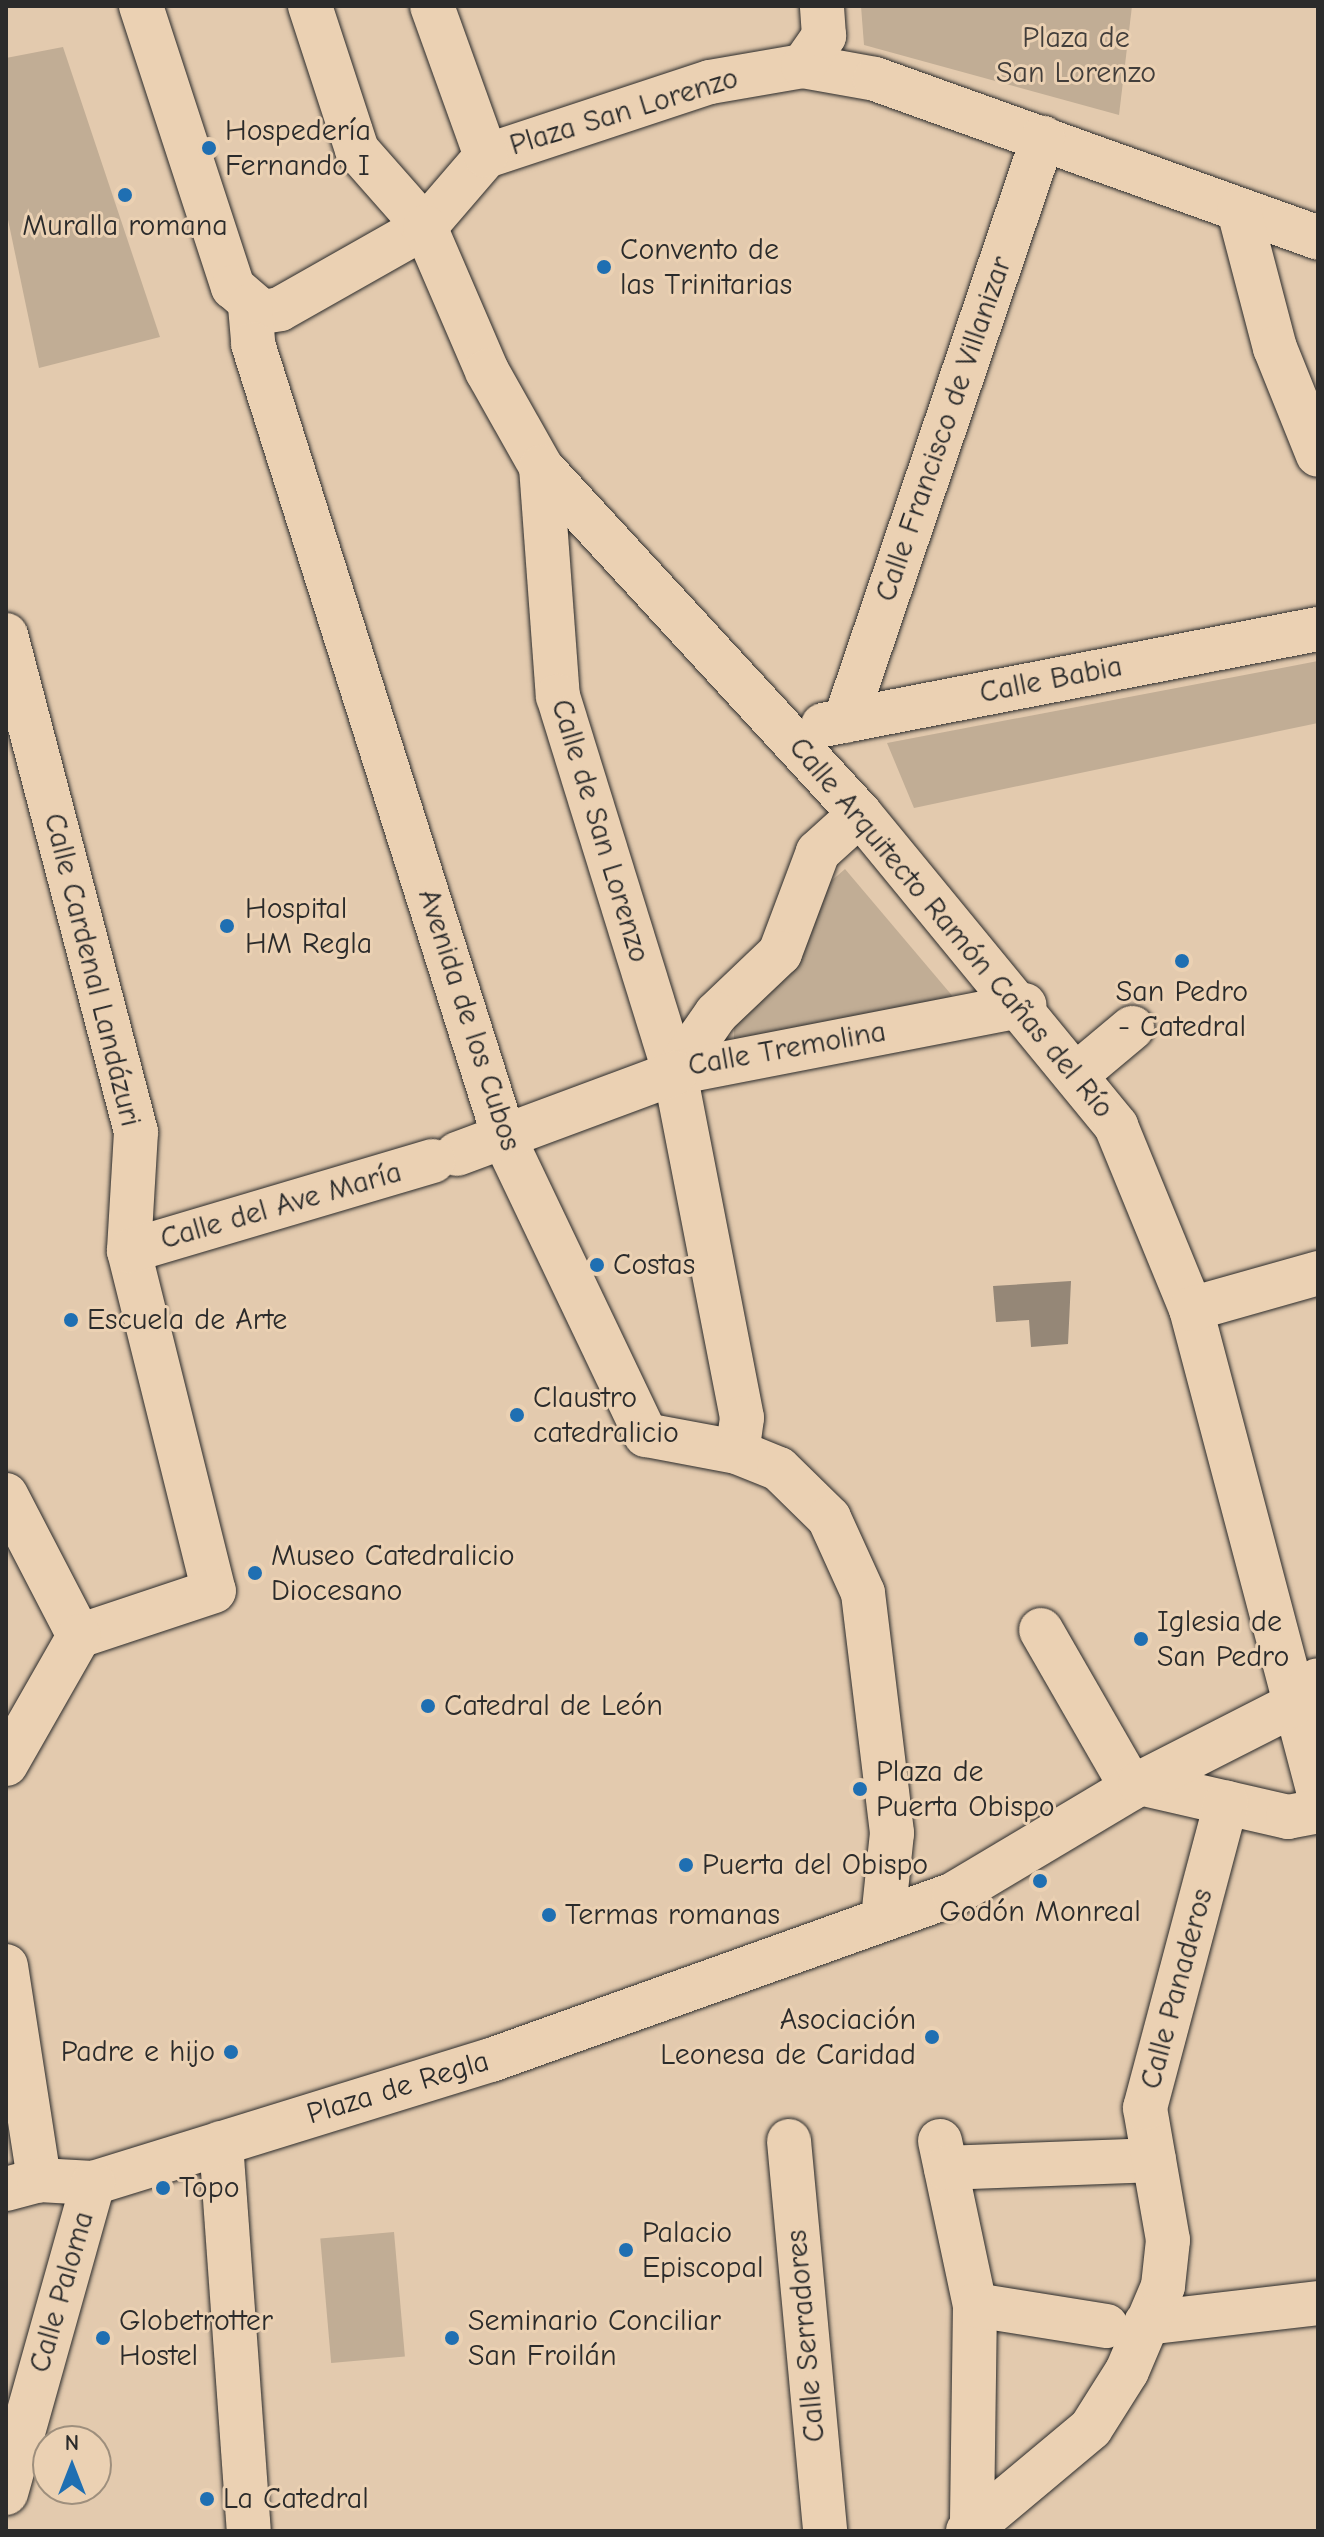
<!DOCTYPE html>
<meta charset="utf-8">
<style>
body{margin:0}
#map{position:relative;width:1324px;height:2537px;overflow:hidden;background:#e3caae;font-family:"Comic Neue",sans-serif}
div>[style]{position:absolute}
.green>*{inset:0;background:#c1ad95;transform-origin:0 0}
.water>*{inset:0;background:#958777}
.roads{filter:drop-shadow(0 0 2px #2b2b2b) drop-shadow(0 0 2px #2b2b2b)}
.minor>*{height:44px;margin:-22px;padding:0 22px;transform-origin:22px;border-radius:22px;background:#ebd1b3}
.dots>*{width:22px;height:22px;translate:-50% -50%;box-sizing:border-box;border:4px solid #ebd1b3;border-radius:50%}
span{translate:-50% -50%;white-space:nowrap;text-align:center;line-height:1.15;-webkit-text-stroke:6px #ebd1b3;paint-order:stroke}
.park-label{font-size:30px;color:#423e3b}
.street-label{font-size:30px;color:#2b2b2b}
.poi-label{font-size:30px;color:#2b2b2b}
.left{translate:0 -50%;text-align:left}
.right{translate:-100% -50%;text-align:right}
.frame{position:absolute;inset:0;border:8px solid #2b2b2b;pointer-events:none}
.north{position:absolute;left:32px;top:2425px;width:80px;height:80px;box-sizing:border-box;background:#ebd1b3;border:2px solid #9e8f7d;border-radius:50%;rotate:0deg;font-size:22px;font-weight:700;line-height:32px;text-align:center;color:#2b2b2b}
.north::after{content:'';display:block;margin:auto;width:28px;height:36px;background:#1f6fb2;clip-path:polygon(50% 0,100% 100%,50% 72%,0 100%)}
</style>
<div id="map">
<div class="green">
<i style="clip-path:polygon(861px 6px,1132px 6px,1119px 115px,864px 45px)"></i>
<i style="clip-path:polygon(63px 47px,160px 337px,39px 368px,6px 210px,6px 58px)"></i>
<i style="clip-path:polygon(1318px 661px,1318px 723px,914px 808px,887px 743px)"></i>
<i style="clip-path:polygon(845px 869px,955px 999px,734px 1045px,734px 1018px,822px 889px)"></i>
<i style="left:394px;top:2232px;width:125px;height:74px;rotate:85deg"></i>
</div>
<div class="water">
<i style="clip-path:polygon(1071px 1281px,1068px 1344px,1031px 1347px,1029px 1320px,996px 1322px,993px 1286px)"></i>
</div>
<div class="roads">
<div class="minor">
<i style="left:141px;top:6px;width:296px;rotate:71.9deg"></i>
<i style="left:233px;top:287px;width:38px;rotate:41deg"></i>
<i style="left:262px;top:312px;width:18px;rotate:-9deg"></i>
<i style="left:280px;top:309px;width:167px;rotate:-29.5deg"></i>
<i style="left:425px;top:227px;width:94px;rotate:-49.3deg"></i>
<i style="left:486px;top:156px;width:236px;rotate:-18.3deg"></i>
<i style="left:710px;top:82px;width:94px;rotate:-9.8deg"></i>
<i style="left:803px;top:66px;width:73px;rotate:10.2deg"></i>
<i style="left:875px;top:79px;width:471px;rotate:19.7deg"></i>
<i style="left:310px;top:6px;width:151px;rotate:71.9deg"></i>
<i style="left:357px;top:150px;width:103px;rotate:48.6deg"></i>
<i style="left:425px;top:227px;width:157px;rotate:66.7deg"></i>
<i style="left:487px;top:371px;width:110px;rotate:60.6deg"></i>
<i style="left:541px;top:467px;width:230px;rotate:85.8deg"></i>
<i style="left:558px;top:696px;width:395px;rotate:72.8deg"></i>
<i style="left:675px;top:1073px;width:351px;rotate:79deg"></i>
<i style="left:742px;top:1418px;width:34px;rotate:98deg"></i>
<i style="left:432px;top:6px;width:159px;rotate:70.2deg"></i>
<i style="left:803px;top:66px;width:37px;rotate:-55deg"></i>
<i style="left:824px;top:36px;width:30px;rotate:-94deg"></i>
<i style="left:1239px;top:211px;width:142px;rotate:75.3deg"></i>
<i style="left:1275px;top:348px;width:115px;rotate:68.1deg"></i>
<i style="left:250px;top:306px;width:38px;rotate:85deg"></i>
<i style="left:253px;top:344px;width:835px;rotate:72.43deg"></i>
<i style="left:505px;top:1140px;width:327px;rotate:64.5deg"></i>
<i style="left:646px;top:1435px;width:93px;rotate:10.6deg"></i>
<i style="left:737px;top:1452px;width:45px;rotate:22deg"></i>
<i style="left:779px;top:1469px;width:70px;rotate:44.4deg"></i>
<i style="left:829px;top:1518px;width:82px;rotate:65.6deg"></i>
<i style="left:863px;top:1593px;width:242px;rotate:83.1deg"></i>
<i style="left:892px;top:1833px;width:85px;rotate:96deg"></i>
<i style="left:541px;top:467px;width:471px;rotate:47.4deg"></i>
<i style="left:860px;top:814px;width:404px;rotate:50.6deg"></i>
<i style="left:1116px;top:1126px;width:198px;rotate:67.7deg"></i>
<i style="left:1191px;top:1309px;width:497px;rotate:75.2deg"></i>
<i style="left:6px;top:635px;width:514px;rotate:75.34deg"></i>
<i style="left:136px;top:1132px;width:119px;rotate:93.4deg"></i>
<i style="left:129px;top:1251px;width:350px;rotate:76deg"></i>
<i style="left:214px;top:1591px;width:142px;rotate:161.6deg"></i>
<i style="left:845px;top:721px;width:616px;rotate:-71.24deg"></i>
<i style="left:823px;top:725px;width:504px;rotate:-10.98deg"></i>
<i style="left:860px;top:814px;width:57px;rotate:137.9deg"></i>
<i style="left:818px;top:852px;width:108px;rotate:110.6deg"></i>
<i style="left:780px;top:953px;width:88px;rotate:136.4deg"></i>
<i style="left:716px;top:1014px;width:72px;rotate:124.8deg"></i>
<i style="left:675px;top:1073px;width:356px;rotate:-11deg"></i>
<i style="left:1077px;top:1074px;width:72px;rotate:-39.9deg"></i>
<i style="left:457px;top:1154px;width:233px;rotate:-20.4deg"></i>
<i style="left:129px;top:1251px;width:317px;rotate:-16.5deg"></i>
<i style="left:1191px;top:1309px;width:132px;rotate:-15.8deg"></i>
<i style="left:6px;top:1495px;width:159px;rotate:62.6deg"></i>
<i style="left:1041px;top:1630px;width:182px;rotate:60.1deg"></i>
<i style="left:6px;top:1764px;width:147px;rotate:-60.3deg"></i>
<i style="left:1140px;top:1783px;width:152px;rotate:12.9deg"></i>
<i style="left:1288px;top:1817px;width:31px;rotate:-11deg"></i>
<i style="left:6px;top:1966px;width:217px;rotate:81.2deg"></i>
<i style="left:789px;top:2141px;width:392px;rotate:84.7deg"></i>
<i style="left:940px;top:2141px;width:168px;rotate:78deg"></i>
<i style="left:975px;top:2305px;width:222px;rotate:90.8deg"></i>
<i style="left:221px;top:2143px;width:389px;rotate:85.9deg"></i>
<i style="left:946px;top:2168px;width:208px;rotate:-2.2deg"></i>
<i style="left:6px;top:2189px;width:34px;rotate:-15deg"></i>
<i style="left:39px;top:2180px;width:54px;rotate:3.2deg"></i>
<i style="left:93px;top:2183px;width:417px;rotate:-17.2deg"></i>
<i style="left:491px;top:2060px;width:492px;rotate:-19.7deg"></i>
<i style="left:954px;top:1894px;width:217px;rotate:-30.8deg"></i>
<i style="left:1140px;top:1783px;width:169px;rotate:-27deg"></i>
<i style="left:1291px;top:1706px;width:37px;rotate:-44deg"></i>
<i style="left:975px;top:2305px;width:133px;rotate:9.1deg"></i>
<i style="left:1146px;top:2323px;width:173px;rotate:-6.6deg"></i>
<i style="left:6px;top:2493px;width:322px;rotate:-74.3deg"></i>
<i style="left:968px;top:2531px;width:160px;rotate:-39.9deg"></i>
<i style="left:1091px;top:2428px;width:67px;rotate:-57.7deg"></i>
<i style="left:1127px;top:2371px;width:92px;rotate:-67deg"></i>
<i style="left:1163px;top:2286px;width:46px;rotate:-83.8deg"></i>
<i style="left:1168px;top:2240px;width:134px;rotate:-99.9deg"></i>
<i style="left:1145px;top:2108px;width:316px;rotate:-75.1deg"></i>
</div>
</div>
<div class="dots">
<i style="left:209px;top:148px;background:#1f6fb2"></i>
<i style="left:125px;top:195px;background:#1f6fb2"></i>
<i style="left:604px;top:267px;background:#1f6fb2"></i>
<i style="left:227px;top:926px;background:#1f6fb2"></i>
<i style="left:1182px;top:961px;background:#1f6fb2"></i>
<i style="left:597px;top:1265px;background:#1f6fb2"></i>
<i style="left:71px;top:1320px;background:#1f6fb2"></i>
<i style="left:517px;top:1415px;background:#1f6fb2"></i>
<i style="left:255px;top:1573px;background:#1f6fb2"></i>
<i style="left:1141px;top:1639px;background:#1f6fb2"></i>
<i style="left:428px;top:1706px;background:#1f6fb2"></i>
<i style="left:860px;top:1789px;background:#1f6fb2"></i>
<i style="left:686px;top:1865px;background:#1f6fb2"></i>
<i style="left:1040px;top:1881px;background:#1f6fb2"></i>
<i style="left:549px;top:1915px;background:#1f6fb2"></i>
<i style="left:932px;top:2037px;background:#1f6fb2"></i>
<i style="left:231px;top:2052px;background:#1f6fb2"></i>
<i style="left:163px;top:2188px;background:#1f6fb2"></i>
<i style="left:626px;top:2250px;background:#1f6fb2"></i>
<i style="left:103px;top:2338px;background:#1f6fb2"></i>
<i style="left:452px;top:2338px;background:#1f6fb2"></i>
<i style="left:207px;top:2499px;background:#1f6fb2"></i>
</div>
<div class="park-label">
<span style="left:1076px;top:55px">Plaza de<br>San Lorenzo</span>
</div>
<div class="street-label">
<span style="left:624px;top:112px;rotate:-17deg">Plaza San Lorenzo</span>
<span style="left:944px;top:429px;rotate:-71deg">Calle Francisco de Villanizar</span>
<span style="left:1051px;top:680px;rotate:-11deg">Calle Babia</span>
<span style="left:600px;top:831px;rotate:73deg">Calle de San Lorenzo</span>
<span style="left:951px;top:928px;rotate:50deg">Calle Arquitecto Ramón Cañas del Río</span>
<span style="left:92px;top:970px;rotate:76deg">Calle Cardenal Landázuri</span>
<span style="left:469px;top:1020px;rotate:72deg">Avenida de los Cubos</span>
<span style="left:787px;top:1049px;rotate:-10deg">Calle Tremolina</span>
<span style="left:281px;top:1206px;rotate:-16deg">Calle del Ave María</span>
<span style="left:1177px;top:1989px;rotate:-75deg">Calle Panaderos</span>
<span style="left:398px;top:2088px;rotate:-17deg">Plaza de Regla</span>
<span style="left:62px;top:2292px;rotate:-74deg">Calle Paloma</span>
<span style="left:806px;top:2336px;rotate:-95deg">Calle Serradores</span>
</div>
<div class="poi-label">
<span class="left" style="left:225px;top:148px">Hospedería<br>Fernando I</span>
<span style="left:125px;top:226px">Muralla romana</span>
<span class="left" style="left:620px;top:267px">Convento de<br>las Trinitarias</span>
<span class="left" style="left:245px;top:926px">Hospital<br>HM Regla</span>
<span style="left:1182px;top:1009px">San Pedro<br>- Catedral</span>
<span class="left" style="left:613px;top:1265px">Costas</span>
<span class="left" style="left:87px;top:1320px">Escuela de Arte</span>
<span class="left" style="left:533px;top:1415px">Claustro<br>catedralicio</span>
<span class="left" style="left:271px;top:1573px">Museo Catedralicio<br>Diocesano</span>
<span class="left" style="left:1157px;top:1639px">Iglesia de<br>San Pedro</span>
<span class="left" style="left:444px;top:1706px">Catedral de León</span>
<span class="left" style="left:876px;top:1789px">Plaza de<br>Puerta Obispo</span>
<span class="left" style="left:702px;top:1865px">Puerta del Obispo</span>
<span style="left:1040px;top:1912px">Godón Monreal</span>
<span class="left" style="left:565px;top:1915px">Termas romanas</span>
<span class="right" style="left:916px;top:2037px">Asociación<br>Leonesa de Caridad</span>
<span class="right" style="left:215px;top:2052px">Padre e hijo</span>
<span class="left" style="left:179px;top:2188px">Topo</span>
<span class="left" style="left:642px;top:2250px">Palacio<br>Episcopal</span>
<span class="left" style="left:119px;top:2338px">Globetrotter<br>Hostel</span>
<span class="left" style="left:468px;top:2338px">Seminario Conciliar<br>San Froilán</span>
<span class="left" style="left:223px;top:2499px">La Catedral</span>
</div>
<div class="frame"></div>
<div class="north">N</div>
</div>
